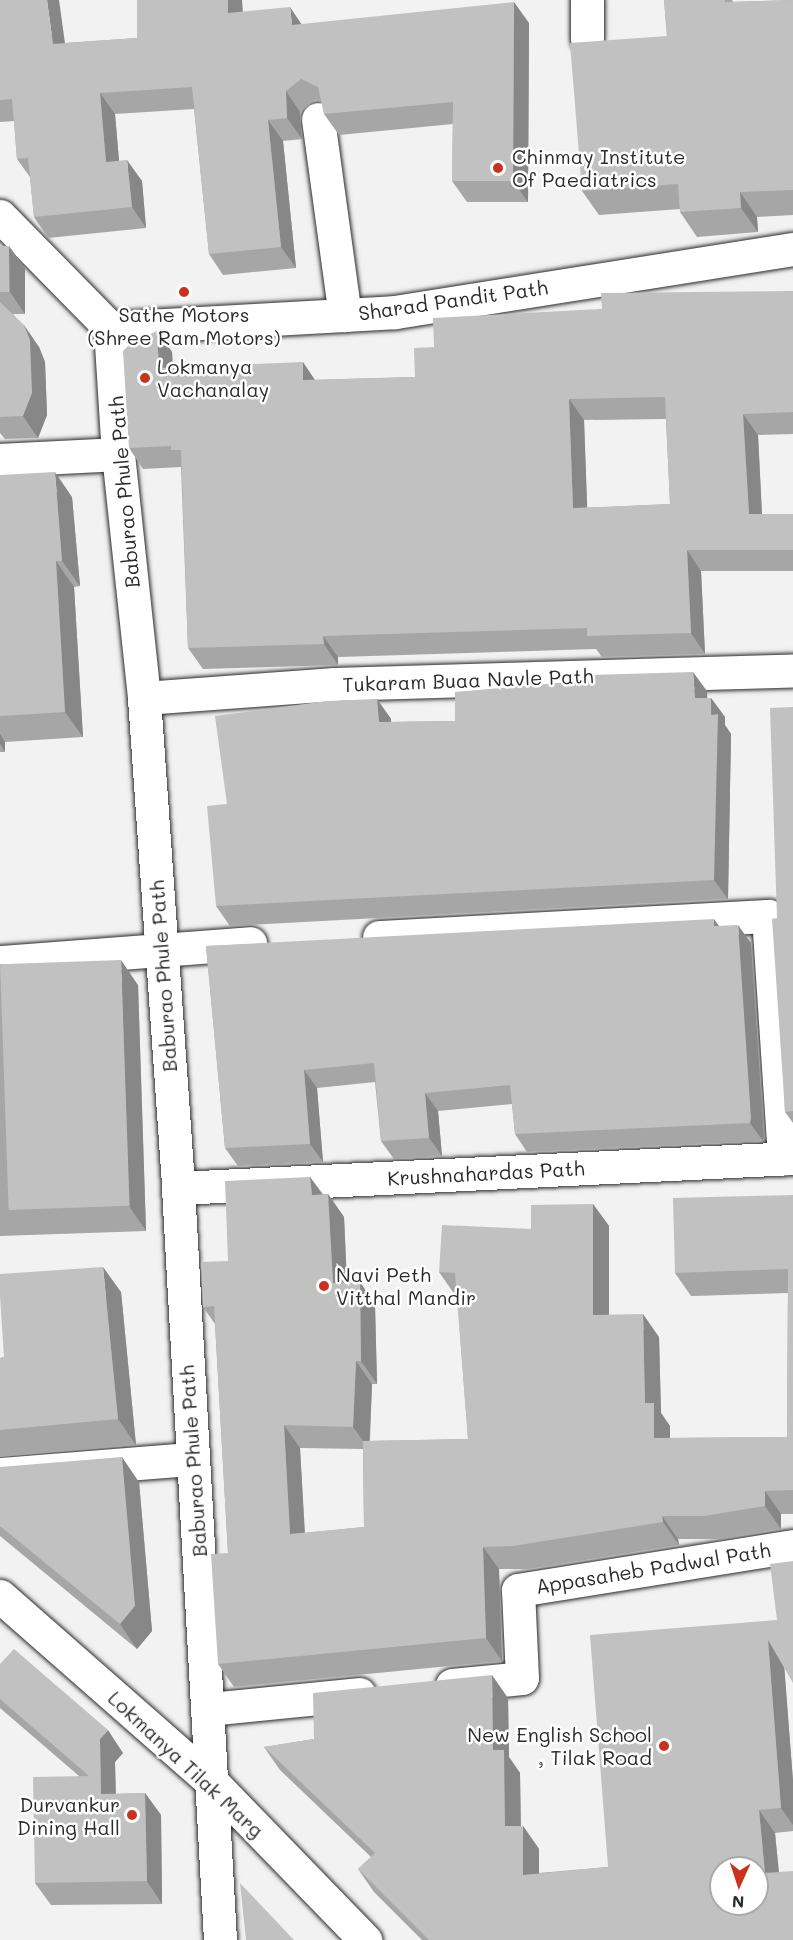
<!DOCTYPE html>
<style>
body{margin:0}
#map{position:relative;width:793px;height:1940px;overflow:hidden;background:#f2f2f2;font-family:Mali,sans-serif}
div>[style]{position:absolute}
.roads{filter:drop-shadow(0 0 2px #2b2b2b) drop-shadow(0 0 2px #2b2b2b)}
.minor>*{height:33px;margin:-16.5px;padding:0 16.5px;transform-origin:16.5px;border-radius:16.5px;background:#fff}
.tertiary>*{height:33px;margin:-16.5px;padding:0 16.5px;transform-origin:16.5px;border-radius:16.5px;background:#fff}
.secondary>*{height:33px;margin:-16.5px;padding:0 16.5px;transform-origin:16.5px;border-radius:16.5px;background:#fff}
.wall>*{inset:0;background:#a6a6a6}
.shaded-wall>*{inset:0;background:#878787}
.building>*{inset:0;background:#c1c1c1;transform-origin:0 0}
.dots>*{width:16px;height:16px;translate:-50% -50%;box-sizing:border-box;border:3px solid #fff;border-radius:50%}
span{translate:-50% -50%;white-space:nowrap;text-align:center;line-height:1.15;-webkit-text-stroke:5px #fff;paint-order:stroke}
.poi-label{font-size:20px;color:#2b2b2b}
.left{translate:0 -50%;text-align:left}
.right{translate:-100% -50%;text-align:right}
.street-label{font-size:20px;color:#2b2b2b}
.north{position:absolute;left:709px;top:1856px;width:60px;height:60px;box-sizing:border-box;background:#fff;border:2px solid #aaa;border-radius:50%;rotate:183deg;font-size:16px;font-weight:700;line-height:24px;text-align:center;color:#2b2b2b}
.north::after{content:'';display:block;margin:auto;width:21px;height:27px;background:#c8321e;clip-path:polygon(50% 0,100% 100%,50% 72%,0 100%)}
</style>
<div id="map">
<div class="roads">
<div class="minor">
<i style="left:587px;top:0;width:38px;rotate:90deg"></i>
<i style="left:318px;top:119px;width:198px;rotate:82.2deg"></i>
<i style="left:110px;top:328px;width:285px;rotate:-3.2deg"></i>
<i style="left:395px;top:312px;width:403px;rotate:-9deg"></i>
<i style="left:0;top:460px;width:118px;rotate:-2.9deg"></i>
<i style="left:144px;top:698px;width:191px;rotate:-4.2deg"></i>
<i style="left:334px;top:684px;width:459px;rotate:-1.7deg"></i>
<i style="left:379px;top:937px;width:390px;rotate:-3.1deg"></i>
<i style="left:768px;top:916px;width:243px;rotate:86.2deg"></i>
<i style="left:0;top:962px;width:251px;rotate:-4.3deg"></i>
<i style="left:452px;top:1685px;width:70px;rotate:-5.7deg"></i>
<i style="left:522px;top:1678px;width:88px;rotate:-92.6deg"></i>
<i style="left:518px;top:1590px;width:278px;rotate:-9.1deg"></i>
<i style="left:209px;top:1709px;width:151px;rotate:-5.7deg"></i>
</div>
<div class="tertiary">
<i style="left:0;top:216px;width:157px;rotate:45.5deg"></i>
<i style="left:110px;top:328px;width:126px;rotate:86.4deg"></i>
<i style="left:118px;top:454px;width:245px;rotate:83.9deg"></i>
<i style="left:144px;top:698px;width:491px;rotate:86deg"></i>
<i style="left:178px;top:1188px;width:753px;rotate:86.8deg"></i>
<i style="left:178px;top:1188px;width:616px;rotate:-2.79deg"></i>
<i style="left:0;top:1474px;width:193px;rotate:-4.5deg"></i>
</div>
<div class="secondary">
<i style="left:0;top:1596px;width:283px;rotate:41.3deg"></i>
<i style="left:213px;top:1783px;width:219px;rotate:45.9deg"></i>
</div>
</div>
<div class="wall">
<i style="clip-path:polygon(0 0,65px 43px,137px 38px,137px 0,242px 0,243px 12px,302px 24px,529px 23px,528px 202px,467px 202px,452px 181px,453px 124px,339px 135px,324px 114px,322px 103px,316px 100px,300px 112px,302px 139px,283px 141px,296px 268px,223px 275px,209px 254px,194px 109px,115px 114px,119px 161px,142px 181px,146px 228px,48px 238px,34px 217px,30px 177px,17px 159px,14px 121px,0 122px)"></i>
<i style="clip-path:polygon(664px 0,732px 0,733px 2px,793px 0,793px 215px,757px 217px,758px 232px,697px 237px,680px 212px,680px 209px,599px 215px,582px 191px,667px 36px)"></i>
<i style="clip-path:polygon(0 246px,25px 268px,25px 314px,13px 314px,39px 347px,45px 362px,47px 415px,38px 438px,5px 439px,0 433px)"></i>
<i style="clip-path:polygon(evenodd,793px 291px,793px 434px,758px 435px,762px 514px,793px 514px,793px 571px,701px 571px,705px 654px,602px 657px,596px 649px,338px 657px,338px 665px,203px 669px,188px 648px,181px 467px,143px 469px,129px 448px,157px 331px,172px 352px,173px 367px,315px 380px,415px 377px,434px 347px,602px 309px,793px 291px,666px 419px,670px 504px,587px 508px,584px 420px,666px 419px)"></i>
<i style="clip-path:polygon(0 475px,72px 497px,80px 586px,74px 587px,83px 737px,5px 742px,5px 752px,0 752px)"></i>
<i style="clip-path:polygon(707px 691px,707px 698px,711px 698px,725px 717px,725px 725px,731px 734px,728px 899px,230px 926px,216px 906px,227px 804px,377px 699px,391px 719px,391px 722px,455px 721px)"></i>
<i style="clip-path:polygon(793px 707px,793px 1123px,785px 1112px,777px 918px)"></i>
<i style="clip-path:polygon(719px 926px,751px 943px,764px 1136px,763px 1141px,527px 1152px,515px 1134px,512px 1104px,438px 1111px,442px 1156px,394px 1159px,381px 1141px,375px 1082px,317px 1088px,323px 1162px,238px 1166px,225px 1148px,206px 946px)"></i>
<i style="clip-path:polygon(0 964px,138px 985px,146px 1231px,0 1236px)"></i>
<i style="clip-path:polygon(evenodd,310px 1177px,323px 1194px,328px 1194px,344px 1217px,347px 1283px,360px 1282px,375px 1305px,377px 1384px,372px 1384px,370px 1441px,468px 1439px,457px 1295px,455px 1295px,439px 1272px,531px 1229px,593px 1204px,609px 1226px,609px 1315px,659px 1337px,661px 1413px,670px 1426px,670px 1438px,787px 1437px,788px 1293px,691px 1296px,675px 1273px,793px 1195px,793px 1514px,781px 1514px,781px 1529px,720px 1539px,678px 1539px,679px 1545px,529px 1569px,499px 1569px,502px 1661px,234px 1687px,218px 1664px,228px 1553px,215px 1324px,203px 1307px,228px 1261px,310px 1177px,300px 1448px,363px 1449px,364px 1527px,305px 1533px,300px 1448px)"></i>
<i style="clip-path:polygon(121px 1292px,136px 1445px,0 1457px,0 1358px,4px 1357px)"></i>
<i style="clip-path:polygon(0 1467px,139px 1482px,152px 1631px,137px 1649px,0 1536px)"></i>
<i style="clip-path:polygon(777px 1620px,784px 1668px,793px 1781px,793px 1831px,775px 1833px,779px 1872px,793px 1940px,422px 1940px,374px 1892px,358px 1869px,371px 1857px,280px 1770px,264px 1747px,314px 1739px,508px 1698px,509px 1757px,520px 1773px,521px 1826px,523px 1826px,539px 1849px,539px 1873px,608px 1867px)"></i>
<i style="clip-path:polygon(0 1664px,123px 1753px,115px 1762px,116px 1794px,145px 1793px,161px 1815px,162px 1904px,51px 1905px,35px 1883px,79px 1776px,0 1708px)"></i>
</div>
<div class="shaded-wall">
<i style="clip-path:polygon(47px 0,59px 0,68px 65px,53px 44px)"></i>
<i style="clip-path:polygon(228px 0,242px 0,243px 34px,228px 13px)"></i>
<i style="clip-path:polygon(514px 2px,529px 23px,528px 202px,513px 181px)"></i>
<i style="clip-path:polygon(290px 7px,304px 28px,292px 25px)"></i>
<i style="clip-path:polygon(286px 91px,300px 112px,302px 139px,287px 118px)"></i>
<i style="clip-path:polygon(100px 93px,115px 114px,121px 183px,106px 162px)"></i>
<i style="clip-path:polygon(268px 120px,283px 141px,296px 268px,281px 247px)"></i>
<i style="clip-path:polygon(127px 160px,142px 181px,146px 228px,132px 207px)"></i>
<i style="clip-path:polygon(740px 192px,757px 217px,758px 232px,741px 208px)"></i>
<i style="clip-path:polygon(9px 246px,25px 268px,25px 314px,10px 292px)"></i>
<i style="clip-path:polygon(24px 325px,39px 347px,45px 362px,47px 415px,38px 438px,23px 416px)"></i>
<i style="clip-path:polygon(157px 331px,172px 352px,174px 389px,159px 368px)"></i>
<i style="clip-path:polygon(303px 362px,317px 383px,303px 380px)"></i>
<i style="clip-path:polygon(569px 399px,584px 420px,588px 529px,573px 508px)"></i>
<i style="clip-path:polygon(743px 414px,758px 435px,763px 535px,749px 514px)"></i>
<i style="clip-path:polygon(55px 472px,72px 497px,80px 586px,62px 561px)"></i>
<i style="clip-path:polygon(687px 550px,701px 571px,705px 654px,691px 633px)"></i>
<i style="clip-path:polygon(56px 561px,74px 587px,83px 737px,65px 712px)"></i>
<i style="clip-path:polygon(323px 636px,338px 657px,338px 665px,324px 644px)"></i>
<i style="clip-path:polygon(693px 672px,707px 691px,708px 718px,695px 698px)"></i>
<i style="clip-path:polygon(711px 698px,725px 717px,725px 725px,731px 734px,728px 899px,714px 880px)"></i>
<i style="clip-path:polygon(377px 699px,391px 719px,393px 742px,379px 722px)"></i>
<i style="clip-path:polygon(0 734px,5px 742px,5px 752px,0 744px)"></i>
<i style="clip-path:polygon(714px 919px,727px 937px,714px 926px)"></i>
<i style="clip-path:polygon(738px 925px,751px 943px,764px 1136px,763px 1141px,750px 1123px)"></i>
<i style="clip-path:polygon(121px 960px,138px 985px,146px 1231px,129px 1206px)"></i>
<i style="clip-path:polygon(304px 1070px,317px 1088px,323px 1162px,310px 1144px)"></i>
<i style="clip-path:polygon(425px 1093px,438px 1111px,442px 1156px,429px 1138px)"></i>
<i style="clip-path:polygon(310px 1177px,326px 1200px,312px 1195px)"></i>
<i style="clip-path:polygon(328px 1194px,344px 1217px,348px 1306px,333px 1283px)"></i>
<i style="clip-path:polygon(593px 1204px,609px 1226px,609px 1338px,593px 1315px)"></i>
<i style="clip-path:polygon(103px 1267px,121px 1292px,136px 1445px,118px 1419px)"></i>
<i style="clip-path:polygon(360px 1282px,375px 1305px,377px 1384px,361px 1361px)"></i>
<i style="clip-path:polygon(643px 1314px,659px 1337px,661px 1413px,670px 1426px,670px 1461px,654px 1438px,645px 1403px)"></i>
<i style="clip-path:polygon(356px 1361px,372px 1384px,369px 1449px,353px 1427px)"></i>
<i style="clip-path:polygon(284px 1425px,300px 1448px,306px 1557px,290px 1534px)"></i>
<i style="clip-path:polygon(122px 1457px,139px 1482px,152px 1631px,137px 1649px,120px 1624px)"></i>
<i style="clip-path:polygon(765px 1491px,781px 1514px,781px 1529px,765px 1506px)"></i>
<i style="clip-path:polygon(662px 1516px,678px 1539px,679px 1545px,663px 1522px)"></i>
<i style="clip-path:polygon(483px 1547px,499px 1569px,502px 1661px,486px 1638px)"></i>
<i style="clip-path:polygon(768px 1640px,784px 1663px,793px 1781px,793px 1825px,781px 1808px)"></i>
<i style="clip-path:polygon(492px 1675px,508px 1698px,509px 1757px,520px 1773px,521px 1849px,505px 1826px,493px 1750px)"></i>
<i style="clip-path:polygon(108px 1730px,123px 1753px,115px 1762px,116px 1817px,101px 1794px,100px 1739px)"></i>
<i style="clip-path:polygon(145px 1793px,161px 1815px,162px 1904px,147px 1881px)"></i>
<i style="clip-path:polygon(759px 1810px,775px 1833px,781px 1896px,765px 1873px)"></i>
<i style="clip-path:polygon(523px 1826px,539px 1849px,539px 1897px,523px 1875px)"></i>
</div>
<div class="building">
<i style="clip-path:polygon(0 0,47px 0,53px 44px,137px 38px,137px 0,228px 0,228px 13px,290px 7px,292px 25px,514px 2px,513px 181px,452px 181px,453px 102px,324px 114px,318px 87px,301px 79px,286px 91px,287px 118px,268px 120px,281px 247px,209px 254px,192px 87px,100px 93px,106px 162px,127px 160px,132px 207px,34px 217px,28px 158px,17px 159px,12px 99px,0 100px)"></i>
<i style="clip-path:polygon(664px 0,725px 0,725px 2px,793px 0,793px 190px,740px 192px,741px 208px,680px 212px,678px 184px,582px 191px,570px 43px,667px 36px)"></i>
<i style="left:0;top:246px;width:9px;height:46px"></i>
<i style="clip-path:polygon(evenodd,793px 291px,793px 412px,743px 414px,749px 514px,793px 514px,793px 550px,687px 550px,691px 633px,587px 636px,587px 628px,323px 636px,324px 644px,188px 648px,181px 450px,171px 450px,171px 446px,129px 448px,123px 351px,131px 343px,157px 331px,159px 368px,303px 362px,303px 380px,415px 377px,414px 348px,434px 347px,433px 318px,602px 309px,601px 293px,793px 291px,665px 397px,670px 504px,573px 508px,569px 399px,665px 397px)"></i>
<i style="clip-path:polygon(0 302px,24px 325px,30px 340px,32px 393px,23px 416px,0 417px)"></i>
<i style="clip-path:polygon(55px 472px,62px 561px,56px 561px,65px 712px,0 716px,0 475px)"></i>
<i style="clip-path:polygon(693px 672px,695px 698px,711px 698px,711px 715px,718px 714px,714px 880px,216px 906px,207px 806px,227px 804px,215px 716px,327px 701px,377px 699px,379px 722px,455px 721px,455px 692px,591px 680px,590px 675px)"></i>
<i style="clip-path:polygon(793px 707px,793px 1111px,785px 1112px,772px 919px,777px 918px,770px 708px)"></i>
<i style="clip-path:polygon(714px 919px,714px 926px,738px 925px,751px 1118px,750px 1123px,515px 1134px,510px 1085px,425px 1093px,429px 1138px,381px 1141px,374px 1063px,304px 1070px,310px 1144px,225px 1148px,206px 946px)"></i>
<i style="left:121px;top:960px;width:246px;height:121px;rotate:88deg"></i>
<i style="clip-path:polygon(310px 1177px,312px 1195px,328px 1194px,333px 1283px,360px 1282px,361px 1361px,356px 1361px,353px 1427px,284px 1425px,290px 1534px,364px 1527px,363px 1441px,468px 1439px,455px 1273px,439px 1272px,442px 1225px,531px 1229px,531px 1205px,593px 1204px,593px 1315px,643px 1314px,645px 1403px,654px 1403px,654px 1438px,787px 1437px,788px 1269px,675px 1273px,673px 1198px,793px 1195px,793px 1490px,765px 1491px,765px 1506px,704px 1516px,662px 1516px,663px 1522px,513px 1546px,483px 1547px,486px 1638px,218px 1664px,211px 1554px,228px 1553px,214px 1306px,203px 1307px,201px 1262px,228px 1261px,225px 1181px)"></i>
<i style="clip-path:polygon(103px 1267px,118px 1419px,0 1430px,0 1358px,4px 1357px,0 1296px,0 1274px)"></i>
<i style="clip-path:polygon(122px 1457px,135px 1606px,120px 1624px,0 1526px,0 1467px)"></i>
<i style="clip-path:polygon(evenodd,793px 1561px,793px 1683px,768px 1640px,781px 1808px,759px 1810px,765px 1873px,793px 1871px,793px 1940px,429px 1940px,358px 1869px,375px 1853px,264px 1747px,314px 1739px,313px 1693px,492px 1675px,493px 1750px,504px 1750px,505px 1826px,523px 1826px,523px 1875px,608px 1867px,590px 1635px,777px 1620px,770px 1564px,793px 1561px,721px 1868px,757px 1868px,757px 1904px,721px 1904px,721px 1868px)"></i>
<i style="clip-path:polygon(14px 1649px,108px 1730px,100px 1739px,101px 1794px,145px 1793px,147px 1881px,35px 1883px,33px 1777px,89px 1776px,0 1699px,0 1664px)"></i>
<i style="clip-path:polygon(240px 1883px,294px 1940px,246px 1940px)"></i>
</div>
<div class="dots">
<i style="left:498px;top:168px;background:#c8321e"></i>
<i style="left:184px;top:292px;background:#c8321e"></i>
<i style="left:145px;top:378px;background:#c8321e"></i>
<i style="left:324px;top:1286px;background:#c8321e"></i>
<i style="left:664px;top:1746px;background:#c8321e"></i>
<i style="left:132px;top:1815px;background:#c8321e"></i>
</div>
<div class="poi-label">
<span class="left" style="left:512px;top:168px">Chinmay Institute<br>Of Paediatrics</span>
<span style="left:184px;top:326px">Sathe Motors<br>(Shree Ram Motors)</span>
<span class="left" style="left:157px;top:378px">Lokmanya<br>Vachanalay</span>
<span class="left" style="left:336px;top:1286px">Navi Peth<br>Vitthal Mandir</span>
<span class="right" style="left:652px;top:1746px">New English School<br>, Tilak Road</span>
<span class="right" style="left:120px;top:1816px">Durvankur<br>Dining Hall</span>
</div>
<div class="street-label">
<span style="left:453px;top:300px;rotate:-8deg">Sharad Pandit Path</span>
<span style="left:124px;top:492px;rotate:-95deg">Baburao Phule Path</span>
<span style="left:468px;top:680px;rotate:-2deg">Tukaram Buaa Navle Path</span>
<span style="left:163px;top:976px;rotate:-94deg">Baburao Phule Path</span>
<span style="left:486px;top:1173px;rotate:-3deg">Krushnahardas Path</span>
<span style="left:193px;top:1461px;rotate:-94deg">Baburao Phule Path</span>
<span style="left:653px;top:1568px;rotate:-9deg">Appasaheb Padwal Path</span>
<span style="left:186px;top:1764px;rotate:43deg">Lokmanya Tilak Marg</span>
</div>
<div class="north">N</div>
</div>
